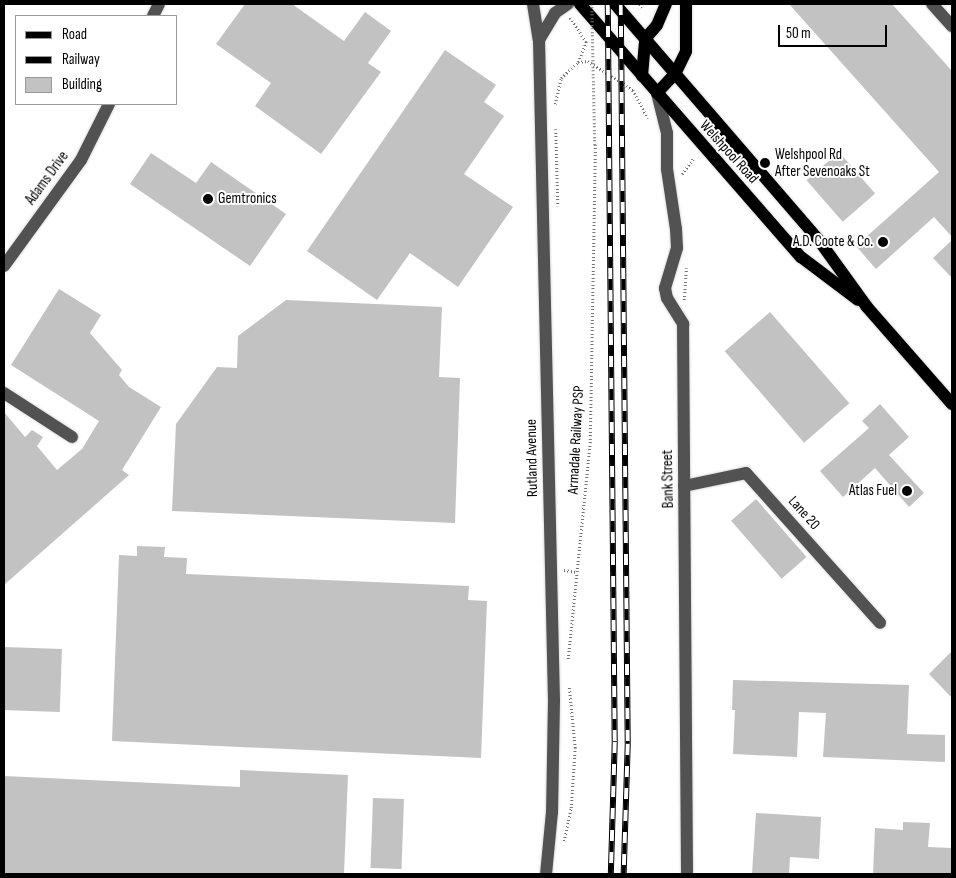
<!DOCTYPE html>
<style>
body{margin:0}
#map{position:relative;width:956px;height:878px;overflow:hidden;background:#fff;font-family:"Sofia Sans Condensed",sans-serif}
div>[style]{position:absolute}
.building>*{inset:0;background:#c2c2c2;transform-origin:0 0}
.path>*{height:2.5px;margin-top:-1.25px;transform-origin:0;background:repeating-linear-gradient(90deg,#747474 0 1px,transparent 0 3.5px)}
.roads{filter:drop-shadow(0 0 1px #dbdbdb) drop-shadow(0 0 1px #dbdbdb)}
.minor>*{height:12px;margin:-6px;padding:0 6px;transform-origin:6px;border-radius:6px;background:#525252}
.major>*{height:12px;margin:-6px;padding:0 6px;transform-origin:6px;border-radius:6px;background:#000}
.rail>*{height:5.5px;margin-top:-2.75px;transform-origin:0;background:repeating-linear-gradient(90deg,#fff 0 11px,#000 0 22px);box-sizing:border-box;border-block:1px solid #000}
.path-bridge>*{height:2.5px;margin-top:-1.25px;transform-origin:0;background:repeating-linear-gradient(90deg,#747474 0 1px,transparent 0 3.5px)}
.dots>*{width:14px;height:14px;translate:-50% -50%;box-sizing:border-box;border:2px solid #fff;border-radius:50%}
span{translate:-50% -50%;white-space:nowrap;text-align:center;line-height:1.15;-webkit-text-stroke:4px #fff;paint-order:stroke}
.street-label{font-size:15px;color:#000}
.poi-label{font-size:15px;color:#000}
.left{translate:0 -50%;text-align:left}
.right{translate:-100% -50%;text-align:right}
.frame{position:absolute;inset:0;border:5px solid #000;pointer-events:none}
.legend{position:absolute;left:15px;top:15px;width:162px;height:90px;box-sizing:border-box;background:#fff;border:1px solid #999;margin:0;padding:6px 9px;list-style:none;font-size:15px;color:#000}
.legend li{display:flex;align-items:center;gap:10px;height:25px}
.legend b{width:25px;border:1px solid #999}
.scale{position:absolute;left:778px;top:25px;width:109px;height:22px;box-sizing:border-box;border:2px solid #000;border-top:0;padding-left:6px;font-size:15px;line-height:18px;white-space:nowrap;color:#000;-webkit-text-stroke:4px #fff;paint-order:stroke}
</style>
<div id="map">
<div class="building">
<i style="clip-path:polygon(245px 4px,292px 4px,344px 41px,365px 12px,391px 31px,368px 63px,381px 72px,321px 154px,255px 106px,271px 83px,216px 44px)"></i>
<i style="clip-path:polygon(789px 4px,892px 4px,952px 71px,952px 237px,934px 217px,876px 269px,856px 246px,939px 172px)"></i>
<i style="clip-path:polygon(445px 50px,496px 85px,484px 102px,504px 116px,464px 174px,513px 207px,458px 287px,410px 253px,377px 300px,307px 251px)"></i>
<i style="left:839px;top:152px;width:55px;height:43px;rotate:49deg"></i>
<i style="clip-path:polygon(151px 153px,196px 183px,211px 162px,286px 214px,250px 266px,130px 184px)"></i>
<i style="clip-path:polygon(952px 240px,952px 278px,933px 258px)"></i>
<i style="clip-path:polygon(59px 289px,101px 315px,90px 333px,122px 370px,119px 375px,129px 387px,161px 407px,122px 470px,129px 475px,4px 585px,4px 412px,25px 437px,32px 430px,43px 437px,37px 446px,57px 470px,82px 449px,99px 421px,11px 365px)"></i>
<i style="clip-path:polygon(286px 300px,442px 307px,439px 377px,460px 378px,455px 523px,172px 511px,176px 424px,217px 367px,237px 368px,238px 336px)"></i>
<i style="left:770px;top:312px;width:121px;height:60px;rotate:49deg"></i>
<i style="clip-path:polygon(880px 404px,909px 437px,889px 455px,924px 493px,909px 507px,875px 468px,843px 497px,820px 471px,869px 428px,862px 421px)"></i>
<i style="left:756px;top:499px;width:77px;height:33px;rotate:49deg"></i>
<i style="clip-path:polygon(137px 546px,165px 547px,164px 557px,187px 558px,186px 574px,469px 586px,468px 600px,487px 601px,481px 758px,112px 741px,119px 555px,137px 556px)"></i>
<i style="left:4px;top:647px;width:58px;height:63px;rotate:2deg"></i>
<i style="clip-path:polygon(952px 651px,952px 698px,929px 674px)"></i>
<i style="clip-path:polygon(733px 680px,909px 685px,907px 734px,945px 735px,945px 762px,823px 757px,826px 713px,799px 712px,797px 757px,733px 754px,735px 710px,732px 710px)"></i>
<i style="clip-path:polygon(240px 770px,348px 775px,344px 874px,4px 874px,4px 776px,240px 787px)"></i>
<i style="left:373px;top:798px;width:31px;height:70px;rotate:2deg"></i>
<i style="clip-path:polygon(756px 813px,821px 817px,819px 859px,790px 857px,789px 874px,752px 874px)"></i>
<i style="clip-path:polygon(903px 822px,930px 823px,928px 847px,952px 848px,952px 874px,873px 874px,875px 828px,903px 830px)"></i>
</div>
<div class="path">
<i style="left:640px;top:4px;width:4px;rotate:56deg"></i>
<i style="left:578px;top:62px;width:10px;rotate:-6deg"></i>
<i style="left:588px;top:61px;width:54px;rotate:32.8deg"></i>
<i style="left:633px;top:90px;width:32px;rotate:62deg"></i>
<i style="left:555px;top:104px;width:27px;rotate:-77deg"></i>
<i style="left:561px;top:78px;width:23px;rotate:-43deg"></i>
<i style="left:578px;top:62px;width:22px;rotate:-68deg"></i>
<i style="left:586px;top:42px;width:30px;rotate:-124deg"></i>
<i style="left:556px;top:129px;width:77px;rotate:88.5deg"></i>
<i style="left:682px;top:174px;width:19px;rotate:-54deg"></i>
<i style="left:684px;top:300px;width:32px;rotate:-86deg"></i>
<i style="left:564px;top:570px;width:13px;rotate:9deg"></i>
<i style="left:568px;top:659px;width:217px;rotate:-84.2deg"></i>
<i style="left:590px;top:443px;width:298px;rotate:-89deg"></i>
<i style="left:564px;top:841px;width:34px;rotate:-78deg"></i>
<i style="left:571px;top:808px;width:60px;rotate:-86.2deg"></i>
<i style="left:575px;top:748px;width:61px;rotate:-95.6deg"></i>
</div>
<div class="roads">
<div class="minor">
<i style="left:533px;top:4px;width:36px;rotate:81deg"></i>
<i style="left:539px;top:40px;width:660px;rotate:88.7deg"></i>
<i style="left:554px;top:700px;width:112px;rotate:91deg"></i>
<i style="left:552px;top:812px;width:62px;rotate:95.5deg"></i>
<i style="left:932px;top:4px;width:30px;rotate:48deg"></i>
<i style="left:153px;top:16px;width:13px;rotate:-63deg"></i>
<i style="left:539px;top:40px;width:31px;rotate:-59deg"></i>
<i style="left:555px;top:13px;width:16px;rotate:-35deg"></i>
<i style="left:657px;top:93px;width:41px;rotate:76deg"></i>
<i style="left:667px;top:133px;width:36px;rotate:90deg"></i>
<i style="left:667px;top:169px;width:61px;rotate:81.5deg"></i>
<i style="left:676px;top:229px;width:19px;rotate:87deg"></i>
<i style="left:677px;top:248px;width:42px;rotate:106.7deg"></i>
<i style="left:665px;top:288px;width:10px;rotate:79deg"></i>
<i style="left:667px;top:298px;width:31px;rotate:58deg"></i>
<i style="left:683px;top:324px;width:550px;rotate:89.58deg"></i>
<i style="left:4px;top:266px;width:131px;rotate:-54deg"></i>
<i style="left:81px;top:160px;width:63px;rotate:-63.4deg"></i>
<i style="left:4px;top:393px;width:81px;rotate:32.9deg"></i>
<i style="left:684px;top:486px;width:63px;rotate:-11.8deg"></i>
<i style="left:746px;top:473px;width:201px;rotate:48.2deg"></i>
</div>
<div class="major">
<i style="left:580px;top:4px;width:336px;rotate:48.9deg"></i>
<i style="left:801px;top:257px;width:71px;rotate:37deg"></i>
<i style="left:615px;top:4px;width:311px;rotate:49.2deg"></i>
<i style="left:818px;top:239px;width:84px;rotate:54.2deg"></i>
<i style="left:867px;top:307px;width:129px;rotate:48.8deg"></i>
<i style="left:642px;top:76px;width:37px;rotate:-85deg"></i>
<i style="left:645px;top:39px;width:18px;rotate:-49deg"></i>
<i style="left:657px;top:25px;width:23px;rotate:-67deg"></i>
<i style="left:657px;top:93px;width:26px;rotate:-47deg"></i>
<i style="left:675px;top:74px;width:25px;rotate:-64deg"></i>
<i style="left:686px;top:51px;width:47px;rotate:-90deg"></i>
</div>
</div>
<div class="rail">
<i style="left:608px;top:4px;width:738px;rotate:89.46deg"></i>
<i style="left:615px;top:742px;width:132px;rotate:91.7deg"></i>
<i style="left:621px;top:4px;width:740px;rotate:89.46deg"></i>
<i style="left:628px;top:744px;width:130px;rotate:91.8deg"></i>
</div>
<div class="path-bridge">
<i style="left:592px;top:4px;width:141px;rotate:88.8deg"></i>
</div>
<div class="dots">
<i style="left:765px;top:163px;background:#000"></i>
<i style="left:208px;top:199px;background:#000"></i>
<i style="left:883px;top:242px;background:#000"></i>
<i style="left:907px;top:491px;background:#000"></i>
</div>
<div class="street-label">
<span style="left:729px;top:152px;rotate:48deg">Welshpool Road</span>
<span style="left:47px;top:178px;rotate:-54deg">Adams Drive</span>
<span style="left:576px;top:440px;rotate:-87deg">Armadale Railway PSP</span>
<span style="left:532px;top:458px;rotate:-91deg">Rutland Avenue</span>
<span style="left:668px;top:479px;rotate:-91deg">Bank Street</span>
<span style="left:804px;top:513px;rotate:48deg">Lane 20</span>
</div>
<div class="poi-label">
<span class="left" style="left:775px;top:163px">Welshpool Rd<br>After Sevenoaks St</span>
<span class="left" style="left:218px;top:199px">Gemtronics</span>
<span class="right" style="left:873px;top:242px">A.D. Coote &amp; Co.</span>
<span class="right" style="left:897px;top:491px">Atlas Fuel</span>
</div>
<div class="frame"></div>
<ul class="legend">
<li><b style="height:6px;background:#000"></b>Road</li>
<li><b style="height:6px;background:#000"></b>Railway</li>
<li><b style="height:14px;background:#c2c2c2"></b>Building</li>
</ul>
<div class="scale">50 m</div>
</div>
